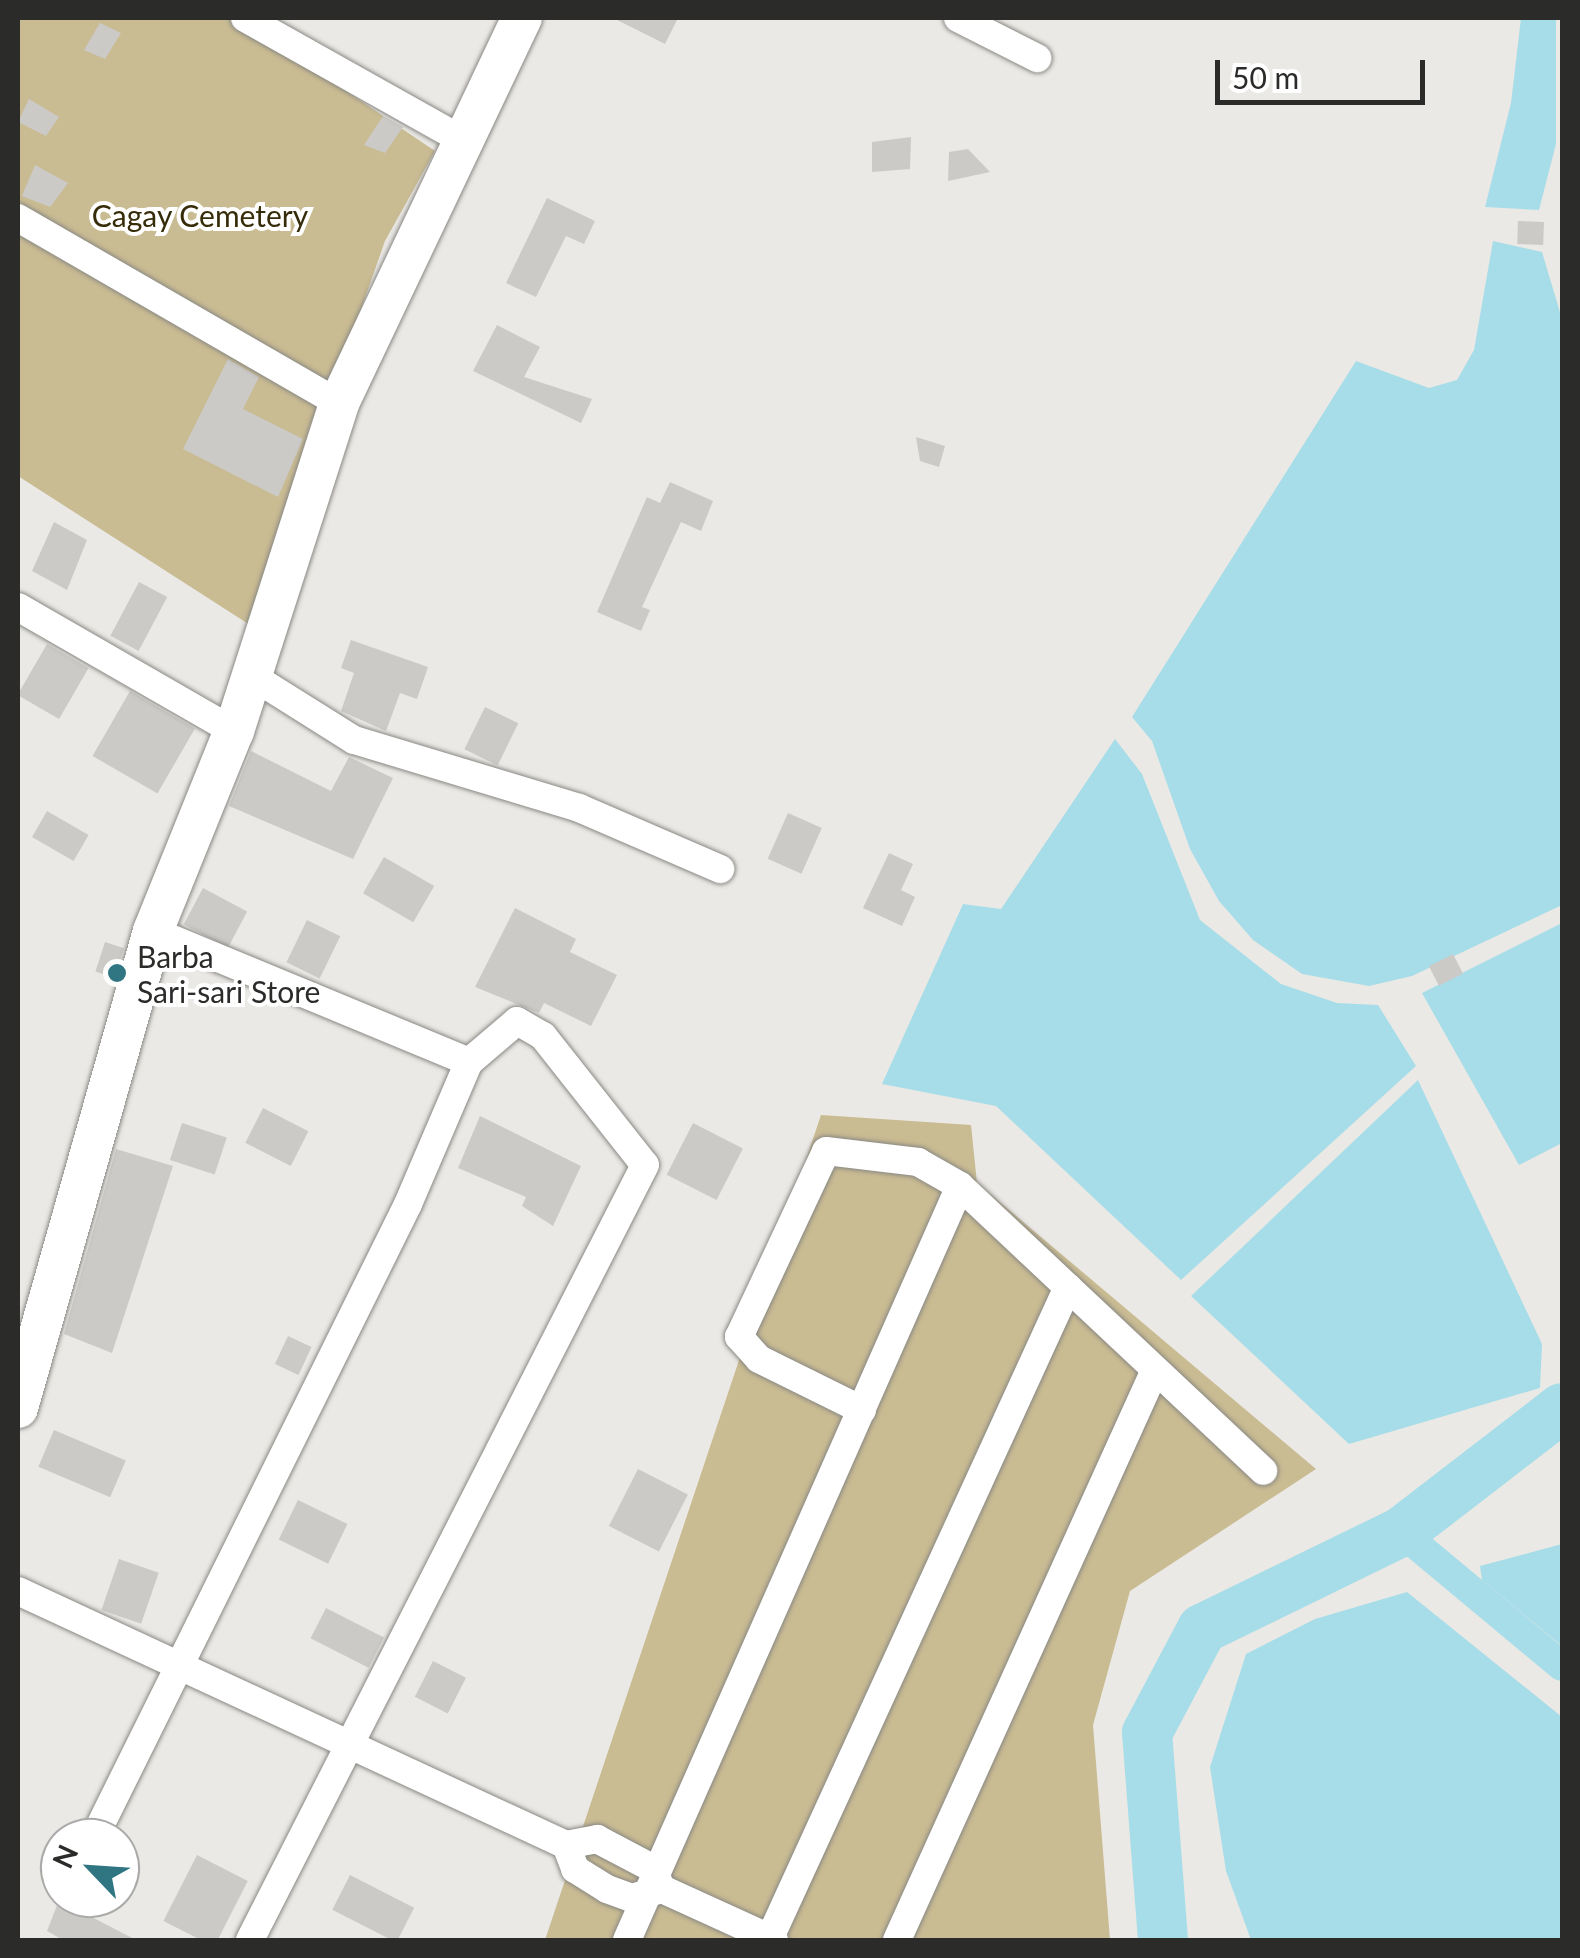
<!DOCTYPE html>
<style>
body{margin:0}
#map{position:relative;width:1580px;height:1958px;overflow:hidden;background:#ebe9e5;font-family:Lato,sans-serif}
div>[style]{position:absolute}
.green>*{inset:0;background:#c9bb92}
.water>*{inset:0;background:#a7dde8}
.canal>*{height:30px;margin:-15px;padding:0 15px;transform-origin:15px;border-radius:15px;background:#a7dde8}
.river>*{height:50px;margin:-25px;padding:0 25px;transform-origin:25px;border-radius:25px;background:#a7dde8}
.building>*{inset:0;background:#cccac7;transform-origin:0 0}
.roads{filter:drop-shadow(0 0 2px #898884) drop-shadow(0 0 2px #898884)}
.street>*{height:28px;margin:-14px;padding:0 14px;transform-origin:14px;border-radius:14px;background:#fff}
.secondary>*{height:40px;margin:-20px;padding:0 20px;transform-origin:20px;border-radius:20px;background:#fff}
.dots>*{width:28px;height:28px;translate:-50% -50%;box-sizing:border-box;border:5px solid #fff;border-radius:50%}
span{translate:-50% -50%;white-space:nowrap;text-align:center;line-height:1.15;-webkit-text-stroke:8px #fff;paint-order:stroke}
.park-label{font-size:30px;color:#372c09}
.poi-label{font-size:30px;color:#2b2b29}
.left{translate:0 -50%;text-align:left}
.frame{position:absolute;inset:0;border:20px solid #2b2b29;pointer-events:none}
.north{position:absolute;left:40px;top:1818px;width:100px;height:100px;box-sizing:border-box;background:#fff;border:2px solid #aaaaa9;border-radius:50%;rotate:295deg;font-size:28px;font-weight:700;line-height:40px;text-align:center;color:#2b2b29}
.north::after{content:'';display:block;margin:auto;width:35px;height:45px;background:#2f7682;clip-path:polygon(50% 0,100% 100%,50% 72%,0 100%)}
.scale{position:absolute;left:1215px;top:60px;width:210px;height:45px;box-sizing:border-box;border:5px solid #2b2b29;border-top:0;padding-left:12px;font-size:30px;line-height:35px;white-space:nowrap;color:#2b2b29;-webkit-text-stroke:8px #fff;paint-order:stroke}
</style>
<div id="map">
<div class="green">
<i style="clip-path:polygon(18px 18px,238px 18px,435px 151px,385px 241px,250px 625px,18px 476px)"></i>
<i style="clip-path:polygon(821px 1115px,971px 1125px,977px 1183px,1316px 1469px,1130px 1591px,1093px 1725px,1110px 1940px,545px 1940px)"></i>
</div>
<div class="water">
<i style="clip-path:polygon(1521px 18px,1556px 18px,1556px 144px,1539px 210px,1485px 207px,1511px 103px)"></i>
<i style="clip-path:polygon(1493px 241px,1542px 252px,1562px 319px,1562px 905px,1412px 976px,1369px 986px,1302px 974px,1253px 940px,1219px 901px,1190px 849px,1152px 741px,1132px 717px,1356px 361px,1429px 388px,1457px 380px,1474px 350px)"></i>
<i style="clip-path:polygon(1115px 739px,1142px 774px,1200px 920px,1281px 984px,1337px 1003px,1378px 1005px,1416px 1066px,1181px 1280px,996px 1106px,882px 1084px,963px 904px,1001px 909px)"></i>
<i style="clip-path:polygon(1562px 923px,1562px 1143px,1519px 1165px,1422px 993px)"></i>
<i style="clip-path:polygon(1418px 1080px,1542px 1344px,1540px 1388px,1349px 1444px,1191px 1296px)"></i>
<i style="clip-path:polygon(1562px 1544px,1562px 1646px,1482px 1580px,1480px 1566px)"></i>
<i style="clip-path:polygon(1407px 1592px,1562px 1717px,1562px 1940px,1251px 1940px,1226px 1871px,1210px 1767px,1246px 1654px,1315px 1619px)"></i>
</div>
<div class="canal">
<i style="left:1401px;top:1532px;width:209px;rotate:39.8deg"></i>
</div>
<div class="river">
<i style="left:1163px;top:1940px;width:208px;rotate:-94.4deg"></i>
<i style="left:1147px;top:1733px;width:118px;rotate:-62.1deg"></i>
<i style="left:1202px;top:1629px;width:221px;rotate:-26deg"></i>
<i style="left:1401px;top:1532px;width:203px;rotate:-37.6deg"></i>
</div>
<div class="building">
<i style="clip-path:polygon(613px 18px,678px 18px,665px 44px)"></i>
<i style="clip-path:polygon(100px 23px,121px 33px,105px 59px,84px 50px)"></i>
<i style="clip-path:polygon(29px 99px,59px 117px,46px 136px,18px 122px)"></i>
<i style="clip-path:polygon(383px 116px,403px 127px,385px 153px,364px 145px)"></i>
<i style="clip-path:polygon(911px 137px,910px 169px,872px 172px,872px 142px)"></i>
<i style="clip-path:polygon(968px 149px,990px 172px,948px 181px,949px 152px)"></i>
<i style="clip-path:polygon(35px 165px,68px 183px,50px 207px,22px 196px)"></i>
<i style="clip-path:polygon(547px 198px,595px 221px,584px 244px,566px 236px,536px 297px,506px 283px)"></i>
<i style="left:1518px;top:221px;width:26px;height:23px;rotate:2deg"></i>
<i style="clip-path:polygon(497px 325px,540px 347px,524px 377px,592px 399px,581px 423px,473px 371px)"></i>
<i style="clip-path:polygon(228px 359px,259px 377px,243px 409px,303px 439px,278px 497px,183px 449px)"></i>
<i style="clip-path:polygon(916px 437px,945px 446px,939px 467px,920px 461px)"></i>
<i style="clip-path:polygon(670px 482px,713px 501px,701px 531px,681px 522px,642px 607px,650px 610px,641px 631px,597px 612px,647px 497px,660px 503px)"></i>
<i style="clip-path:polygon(54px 522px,87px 540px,67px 590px,32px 571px)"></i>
<i style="left:139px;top:582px;width:32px;height:61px;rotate:28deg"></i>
<i style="clip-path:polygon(351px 640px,428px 667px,417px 699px,400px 693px,386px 731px,341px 711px,354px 673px,341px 668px)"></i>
<i style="left:47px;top:644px;width:48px;height:59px;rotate:30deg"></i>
<i style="left:130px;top:691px;width:75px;height:75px;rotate:30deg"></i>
<i style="left:485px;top:707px;width:37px;height:47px;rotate:26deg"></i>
<i style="clip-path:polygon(251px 751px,331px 791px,349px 757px,393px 778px,353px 859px,229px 806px)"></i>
<i style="left:47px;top:811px;width:48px;height:30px;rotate:30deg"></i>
<i style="left:788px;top:813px;width:37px;height:50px;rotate:24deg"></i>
<i style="clip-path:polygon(889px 853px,913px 864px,901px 890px,915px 897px,902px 926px,863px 908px)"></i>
<i style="left:384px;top:857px;width:58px;height:42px;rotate:30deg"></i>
<i style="left:203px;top:888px;width:50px;height:41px;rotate:28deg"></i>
<i style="clip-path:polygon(515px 908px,576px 939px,570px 952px,617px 975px,591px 1026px,544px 1003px,539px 1013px,475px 987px)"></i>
<i style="left:307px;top:920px;width:37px;height:47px;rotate:26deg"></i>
<i style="left:105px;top:942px;width:20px;height:31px;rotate:18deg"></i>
<i style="left:1453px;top:954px;width:22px;height:27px;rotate:63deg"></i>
<i style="left:263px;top:1108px;width:51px;height:39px;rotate:27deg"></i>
<i style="clip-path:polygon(480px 1116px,581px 1166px,553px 1226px,522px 1206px,526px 1197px,458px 1168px)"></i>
<i style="left:182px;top:1123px;width:47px;height:39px;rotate:18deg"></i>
<i style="left:693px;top:1123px;width:56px;height:58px;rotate:27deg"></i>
<i style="clip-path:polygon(116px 1149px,173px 1166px,112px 1353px,64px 1334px)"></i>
<i style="left:288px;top:1336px;width:26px;height:31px;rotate:25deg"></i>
<i style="left:54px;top:1430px;width:78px;height:40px;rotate:23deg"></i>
<i style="left:638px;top:1469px;width:56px;height:64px;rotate:27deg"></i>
<i style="left:298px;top:1500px;width:55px;height:44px;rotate:26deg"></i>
<i style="left:119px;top:1559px;width:42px;height:54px;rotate:19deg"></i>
<i style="left:326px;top:1608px;width:65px;height:34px;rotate:27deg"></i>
<i style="left:433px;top:1661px;width:37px;height:40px;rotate:27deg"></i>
<i style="left:197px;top:1855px;width:57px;height:74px;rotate:27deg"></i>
<i style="left:350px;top:1875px;width:72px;height:39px;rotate:27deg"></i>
<i style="clip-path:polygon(59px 1900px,136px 1940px,63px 1940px,47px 1931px)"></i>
</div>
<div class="roads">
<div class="street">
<i style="left:245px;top:18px;width:248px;rotate:29.3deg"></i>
<i style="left:958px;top:18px;width:89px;rotate:26.9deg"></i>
<i style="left:18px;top:218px;width:370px;rotate:30deg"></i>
<i style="left:18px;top:607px;width:249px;rotate:29.9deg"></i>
<i style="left:252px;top:676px;width:120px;rotate:32.1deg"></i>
<i style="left:354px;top:740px;width:235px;rotate:16.8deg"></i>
<i style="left:579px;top:808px;width:154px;rotate:23.4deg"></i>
<i style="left:153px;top:931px;width:342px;rotate:22.5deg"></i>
<i style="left:862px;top:1410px;width:115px;rotate:-153.7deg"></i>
<i style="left:759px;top:1359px;width:30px;rotate:-132deg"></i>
<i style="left:739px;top:1337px;width:205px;rotate:-64.9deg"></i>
<i style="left:826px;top:1151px;width:93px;rotate:6.8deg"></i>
<i style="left:918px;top:1162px;width:48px;rotate:29.7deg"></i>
<i style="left:960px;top:1186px;width:416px;rotate:43.2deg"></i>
<i style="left:18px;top:1591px;width:604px;rotate:24.87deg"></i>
<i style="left:566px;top:1845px;width:32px;rotate:-11deg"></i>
<i style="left:597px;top:1839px;width:62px;rotate:27.8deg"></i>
<i style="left:652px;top:1868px;width:23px;rotate:65deg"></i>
<i style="left:662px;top:1889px;width:123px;rotate:24.5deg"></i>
<i style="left:94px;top:1838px;width:707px;rotate:-63.65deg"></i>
<i style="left:408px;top:1204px;width:155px;rotate:-66.8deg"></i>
<i style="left:469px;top:1062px;width:63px;rotate:-40.5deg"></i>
<i style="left:517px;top:1021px;width:30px;rotate:30deg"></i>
<i style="left:543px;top:1036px;width:164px;rotate:51.7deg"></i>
<i style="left:645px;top:1165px;width:870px;rotate:117.01deg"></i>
<i style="left:566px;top:1845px;width:26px;rotate:69deg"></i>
<i style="left:575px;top:1869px;width:38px;rotate:32deg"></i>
<i style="left:607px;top:1889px;width:27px;rotate:20deg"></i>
<i style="left:632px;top:1898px;width:28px;rotate:-17deg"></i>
<i style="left:627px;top:1940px;width:824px;rotate:-66.17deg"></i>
<i style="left:769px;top:1940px;width:718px;rotate:-65.4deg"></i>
<i style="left:897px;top:1940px;width:626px;rotate:-65.65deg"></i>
</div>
<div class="secondary">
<i style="left:18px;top:1408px;width:496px;rotate:-74.2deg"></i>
<i style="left:153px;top:931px;width:216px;rotate:-68deg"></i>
<i style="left:234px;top:731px;width:344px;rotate:-72.2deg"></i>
<i style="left:339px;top:403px;width:426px;rotate:-64.6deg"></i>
</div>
</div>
<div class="dots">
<i style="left:117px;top:973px;background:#2f7682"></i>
</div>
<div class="park-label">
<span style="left:200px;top:215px">Cagay Cemetery</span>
</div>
<div class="poi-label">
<span class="left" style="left:137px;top:973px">Barba<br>Sari-sari Store</span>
</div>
<div class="frame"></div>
<div class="north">N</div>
<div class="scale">50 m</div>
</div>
